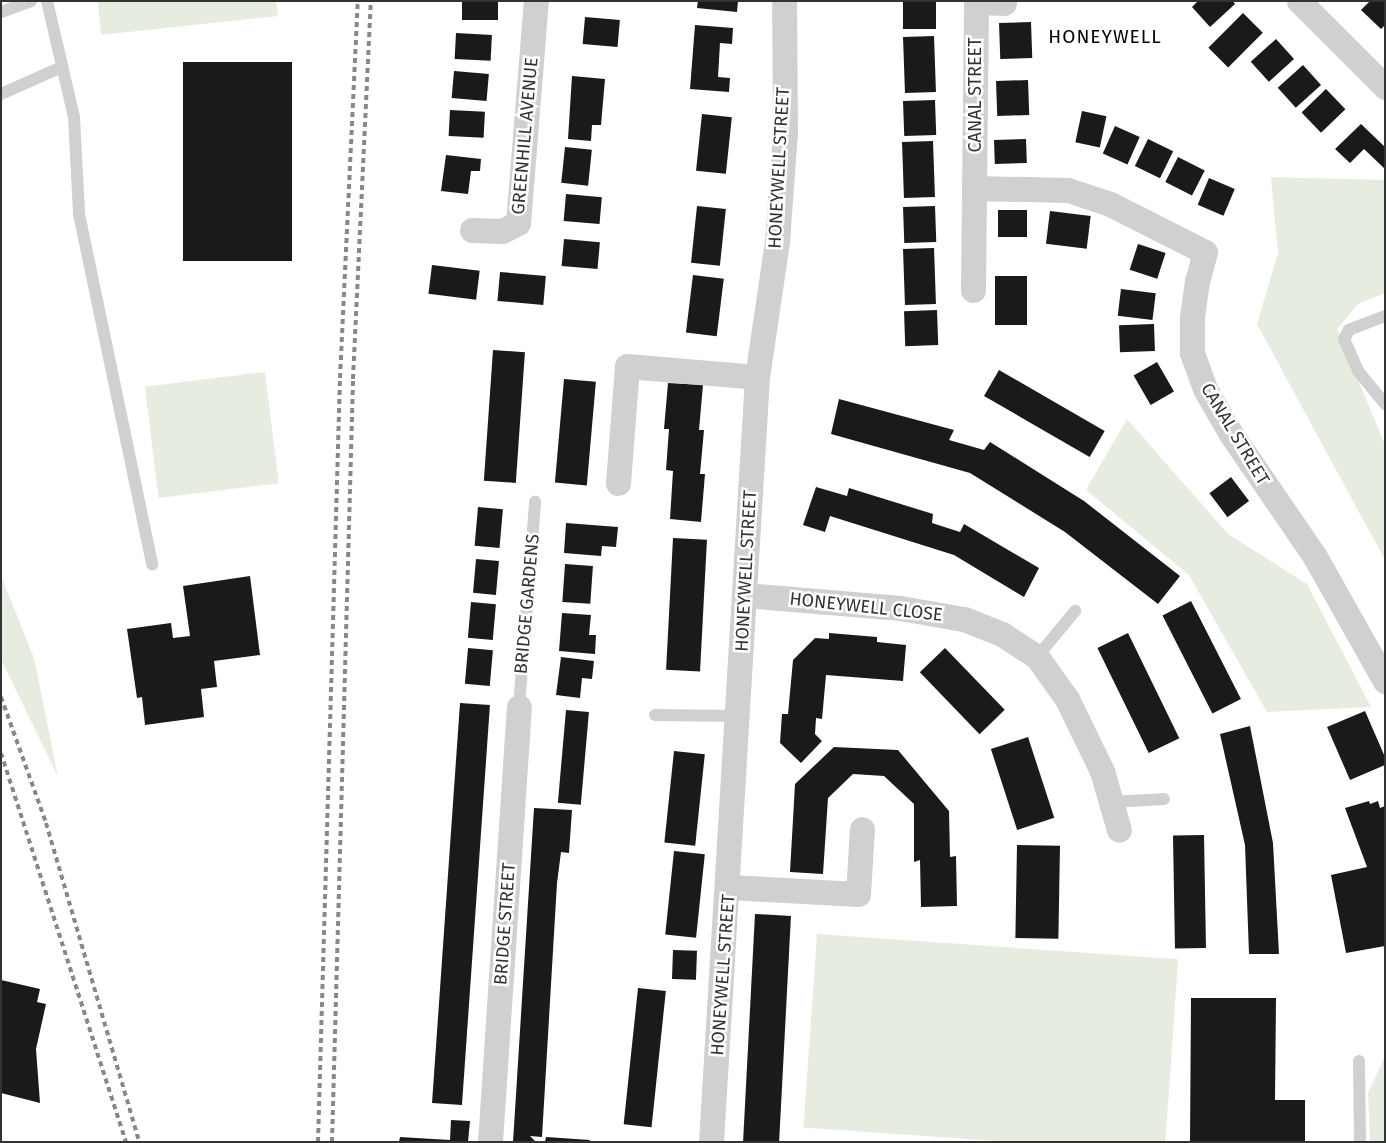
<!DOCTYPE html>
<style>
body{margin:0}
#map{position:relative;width:1386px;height:1143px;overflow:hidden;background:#fff;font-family:"Fira Sans",sans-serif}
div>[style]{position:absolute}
.green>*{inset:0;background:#e6ecdf;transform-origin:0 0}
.building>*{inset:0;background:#1a1a1a;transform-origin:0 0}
.lane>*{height:12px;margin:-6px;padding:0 6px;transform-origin:6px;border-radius:6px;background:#d0d0d0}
.street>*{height:25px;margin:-12.5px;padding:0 12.5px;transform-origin:12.5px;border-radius:12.5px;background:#d0d0d0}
.rail>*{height:4px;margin-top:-2px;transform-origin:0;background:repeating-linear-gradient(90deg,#888 0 5px,transparent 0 9px)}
span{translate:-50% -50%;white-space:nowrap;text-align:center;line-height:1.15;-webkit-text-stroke:5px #fff;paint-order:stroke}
.street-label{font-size:18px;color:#333}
.neighbourhood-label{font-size:19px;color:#000;letter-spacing:1px}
.frame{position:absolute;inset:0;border:2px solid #333;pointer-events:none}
</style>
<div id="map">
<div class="green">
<i style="clip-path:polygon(98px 1px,276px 1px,278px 16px,101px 35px)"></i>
<i style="clip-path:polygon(1271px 177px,1385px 180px,1385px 293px,1358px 304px,1337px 329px,1385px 445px,1385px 560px,1257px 324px,1278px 253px)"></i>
<i style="left:265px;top:372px;width:112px;height:121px;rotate:83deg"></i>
<i style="clip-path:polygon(1127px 419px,1228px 534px,1307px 584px,1371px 707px,1267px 712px,1189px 575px,1086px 490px)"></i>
<i style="clip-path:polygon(1px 576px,34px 658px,58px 777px,1px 659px)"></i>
<i style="left:817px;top:934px;width:362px;height:194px;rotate:4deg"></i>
<i style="clip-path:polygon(1385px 1056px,1385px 1142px,1370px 1142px,1368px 1093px)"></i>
</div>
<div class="building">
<i style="left:462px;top:1px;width:36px;height:19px"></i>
<i style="clip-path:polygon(698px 1px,738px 1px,737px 12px,697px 8px)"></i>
<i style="left:903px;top:1px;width:33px;height:28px"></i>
<i style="clip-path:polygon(1198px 1px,1233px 1px,1235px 4px,1210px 27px,1192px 7px)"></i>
<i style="clip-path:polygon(1370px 1px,1385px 1px,1385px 25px,1381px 29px,1361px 10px)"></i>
<i style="left:1243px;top:13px;width:28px;height:49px;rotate:45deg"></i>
<i style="left:585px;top:17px;width:35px;height:27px;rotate:5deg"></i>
<i style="left:1031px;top:22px;width:36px;height:32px;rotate:88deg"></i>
<i style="clip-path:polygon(695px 25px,733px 28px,732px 44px,720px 43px,718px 77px,730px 78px,729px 92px,690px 89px)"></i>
<i style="left:456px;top:33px;width:36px;height:26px;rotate:3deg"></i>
<i style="left:934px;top:36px;width:56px;height:31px;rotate:88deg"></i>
<i style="left:1276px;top:39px;width:27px;height:34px;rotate:48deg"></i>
<i style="left:183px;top:62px;width:109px;height:199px"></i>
<i style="left:1303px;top:65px;width:27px;height:34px;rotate:48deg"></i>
<i style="left:454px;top:71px;width:35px;height:27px;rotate:5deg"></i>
<i style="clip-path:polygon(572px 76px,605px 79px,601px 125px,592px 125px,591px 141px,568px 139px)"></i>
<i style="left:1028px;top:80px;width:35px;height:32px;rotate:88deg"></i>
<i style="left:1326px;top:89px;width:28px;height:34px;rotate:46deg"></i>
<i style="left:935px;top:100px;width:35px;height:32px;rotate:88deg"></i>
<i style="left:450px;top:110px;width:35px;height:26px;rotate:3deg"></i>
<i style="left:1082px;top:111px;width:25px;height:32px;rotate:12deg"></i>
<i style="left:702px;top:114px;width:30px;height:57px;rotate:6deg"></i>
<i style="clip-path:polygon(1361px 124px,1385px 147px,1385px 169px,1364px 149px,1350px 163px,1335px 149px)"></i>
<i style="left:1115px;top:126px;width:27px;height:30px;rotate:24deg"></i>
<i style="left:1026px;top:139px;width:24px;height:32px;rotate:88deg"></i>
<i style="left:1148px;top:139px;width:28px;height:30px;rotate:26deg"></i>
<i style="left:933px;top:141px;width:56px;height:31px;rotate:88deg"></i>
<i style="left:565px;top:147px;width:27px;height:36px;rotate:6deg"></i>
<i style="clip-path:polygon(446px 155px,481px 159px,480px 171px,471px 171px,468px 194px,441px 191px)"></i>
<i style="left:1178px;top:157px;width:30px;height:28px;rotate:27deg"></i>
<i style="left:1209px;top:178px;width:28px;height:29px;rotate:23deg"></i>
<i style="left:566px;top:194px;width:36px;height:27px;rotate:5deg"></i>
<i style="left:697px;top:206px;width:29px;height:57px;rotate:6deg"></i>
<i style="left:935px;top:206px;width:36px;height:32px;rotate:88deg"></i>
<i style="left:998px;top:210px;width:29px;height:27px"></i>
<i style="left:1050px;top:211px;width:41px;height:33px;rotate:7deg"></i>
<i style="left:564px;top:239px;width:36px;height:27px;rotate:5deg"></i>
<i style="left:1138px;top:244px;width:29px;height:27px;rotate:18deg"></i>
<i style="left:934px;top:248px;width:56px;height:31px;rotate:88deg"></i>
<i style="left:432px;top:265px;width:48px;height:29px;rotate:7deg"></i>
<i style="left:500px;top:272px;width:46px;height:29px;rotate:5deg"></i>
<i style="left:693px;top:275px;width:31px;height:58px;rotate:7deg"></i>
<i style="left:1027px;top:276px;width:49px;height:32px;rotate:90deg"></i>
<i style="left:1121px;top:289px;width:35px;height:27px;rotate:7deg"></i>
<i style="left:937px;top:310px;width:35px;height:33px;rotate:88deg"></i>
<i style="left:1154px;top:324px;width:27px;height:35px;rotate:88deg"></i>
<i style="left:493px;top:350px;width:32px;height:131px;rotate:4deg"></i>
<i style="left:1157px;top:362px;width:34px;height:27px;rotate:60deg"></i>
<i style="left:999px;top:370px;width:122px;height:30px;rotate:30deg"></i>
<i style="left:564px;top:379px;width:32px;height:104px;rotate:5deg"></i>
<i style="clip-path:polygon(668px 383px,703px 385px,699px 430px,704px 430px,700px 474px,705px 474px,701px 522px,670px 519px,673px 471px,666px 470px,669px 429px,664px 429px)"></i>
<i style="clip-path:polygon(839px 399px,954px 430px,949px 440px,984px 450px,990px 442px,1084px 501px,1180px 576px,1158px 604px,1065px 532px,970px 473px,831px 434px)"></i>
<i style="left:1231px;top:477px;width:30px;height:27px;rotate:53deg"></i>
<i style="clip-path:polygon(816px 487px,847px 496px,849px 488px,933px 514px,932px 523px,960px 532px,964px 524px,1039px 568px,1024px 597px,954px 555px,830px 516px,825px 532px,803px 525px)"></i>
<i style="left:478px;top:507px;width:25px;height:39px;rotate:5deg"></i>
<i style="clip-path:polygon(566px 523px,618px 527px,616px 547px,602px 546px,601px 556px,564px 553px)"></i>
<i style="left:673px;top:538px;width:34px;height:132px;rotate:3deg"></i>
<i style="left:476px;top:559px;width:23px;height:34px;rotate:5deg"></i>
<i style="left:565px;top:564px;width:28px;height:38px;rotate:4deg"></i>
<i style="clip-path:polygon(250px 576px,260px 655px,214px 661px,217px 687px,201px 689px,204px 717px,145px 725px,142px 697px,137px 698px,127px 629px,171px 623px,173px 638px,190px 636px,183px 586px)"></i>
<i style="left:1191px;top:601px;width:110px;height:32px;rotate:63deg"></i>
<i style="left:471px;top:602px;width:25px;height:36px;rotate:5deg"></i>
<i style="clip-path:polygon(562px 613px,591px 615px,589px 635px,596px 635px,595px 654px,559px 651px)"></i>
<i style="clip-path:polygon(829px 633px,877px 637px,877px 642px,906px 645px,903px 681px,826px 675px,822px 719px,816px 718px,815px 734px,822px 741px,801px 763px,780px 743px,782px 714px,788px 714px,793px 660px,815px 638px,829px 639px)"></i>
<i style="left:1128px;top:633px;width:117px;height:34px;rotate:64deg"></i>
<i style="left:468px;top:648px;width:25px;height:36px;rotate:5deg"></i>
<i style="left:945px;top:648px;width:86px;height:35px;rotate:46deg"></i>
<i style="clip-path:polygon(561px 657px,594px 661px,592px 679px,582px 678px,580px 698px,556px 695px)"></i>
<i style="left:460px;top:703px;width:30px;height:401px;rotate:4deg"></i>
<i style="left:566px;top:710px;width:23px;height:93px;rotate:5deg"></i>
<i style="clip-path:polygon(1365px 711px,1385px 757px,1385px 765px,1350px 780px,1327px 727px)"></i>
<i style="clip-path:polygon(1250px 726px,1273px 843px,1279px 954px,1249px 954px,1245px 845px,1220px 734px)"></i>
<i style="left:1028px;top:737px;width:85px;height:39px;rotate:72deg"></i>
<i style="clip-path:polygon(834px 747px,898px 750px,949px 811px,950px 857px,956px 856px,957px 906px,921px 907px,920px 860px,914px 862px,914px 804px,884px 776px,853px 774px,828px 798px,823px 874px,790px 872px,795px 784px)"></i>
<i style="left:674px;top:751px;width:31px;height:92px;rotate:6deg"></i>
<i style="clip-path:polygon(1369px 801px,1370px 804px,1378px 801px,1380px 808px,1385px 806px,1385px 946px,1346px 953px,1331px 875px,1367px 867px,1345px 808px)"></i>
<i style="clip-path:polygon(534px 808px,572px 810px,569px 853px,561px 852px,557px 883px,542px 1137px,530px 1136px,536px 1142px,513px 1142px)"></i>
<i style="left:1204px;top:835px;width:113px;height:31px;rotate:89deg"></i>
<i style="left:1017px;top:845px;width:43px;height:93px;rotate:1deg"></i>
<i style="left:674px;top:851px;width:31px;height:84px;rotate:6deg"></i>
<i style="left:755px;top:914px;width:36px;height:228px;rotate:3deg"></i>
<i style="left:673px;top:950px;width:24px;height:29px;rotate:2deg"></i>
<i style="clip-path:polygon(1px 980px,40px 989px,37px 1002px,46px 1004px,36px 1049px,40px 1103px,1px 1093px)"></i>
<i style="left:638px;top:988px;width:28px;height:137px;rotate:6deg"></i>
<i style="clip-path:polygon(1191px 998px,1276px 998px,1275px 1100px,1305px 1100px,1305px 1142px,1190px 1142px)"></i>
<i style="clip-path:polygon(451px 1120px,470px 1121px,468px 1142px,399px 1142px,400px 1137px,450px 1140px)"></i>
<i style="clip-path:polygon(546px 1137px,590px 1140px,589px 1142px,545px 1142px)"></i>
</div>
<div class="lane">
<i style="left:47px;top:1px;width:119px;rotate:76.9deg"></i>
<i style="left:74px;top:117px;width:97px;rotate:87deg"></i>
<i style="left:79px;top:214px;width:358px;rotate:78.2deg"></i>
<i style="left:1px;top:12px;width:32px;rotate:-20deg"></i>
<i style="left:1px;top:94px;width:67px;rotate:-23.9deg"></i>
<i style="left:1385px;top:316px;width:39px;rotate:159deg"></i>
<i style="left:1349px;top:330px;width:10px;rotate:119deg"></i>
<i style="left:1344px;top:339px;width:35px;rotate:66deg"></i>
<i style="left:1358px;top:371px;width:43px;rotate:50.7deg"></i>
<i style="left:1037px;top:657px;width:60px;rotate:-50.4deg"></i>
<i style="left:519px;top:707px;width:206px;rotate:-85.5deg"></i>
<i style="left:655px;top:715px;width:83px;rotate:0.7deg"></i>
<i style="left:1112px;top:802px;width:52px;rotate:-3.3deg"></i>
<i style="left:1359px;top:1061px;width:81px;rotate:89.3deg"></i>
</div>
<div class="street">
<i style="left:1299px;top:1px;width:122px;rotate:45deg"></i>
<i style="left:976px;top:2px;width:28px;rotate:2deg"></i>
<i style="left:974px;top:188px;width:94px;rotate:1.2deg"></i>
<i style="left:1068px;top:190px;width:44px;rotate:18.4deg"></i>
<i style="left:1110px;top:204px;width:106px;rotate:26.8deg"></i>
<i style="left:1205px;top:252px;width:30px;rotate:105deg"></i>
<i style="left:1197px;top:281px;width:37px;rotate:98deg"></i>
<i style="left:1192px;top:318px;width:35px;rotate:90deg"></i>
<i style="left:1192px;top:353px;width:38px;rotate:70deg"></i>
<i style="left:1205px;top:389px;width:52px;rotate:60deg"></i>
<i style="left:1231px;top:434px;width:147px;rotate:55.6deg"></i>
<i style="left:1314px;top:555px;width:145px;rotate:60.6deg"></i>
<i style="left:472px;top:230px;width:30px;rotate:2deg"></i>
<i style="left:502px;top:231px;width:18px;rotate:-27deg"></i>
<i style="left:518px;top:223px;width:223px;rotate:-85.4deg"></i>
<i style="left:973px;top:290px;width:289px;rotate:-89.4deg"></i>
<i style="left:618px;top:483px;width:117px;rotate:-85.6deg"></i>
<i style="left:627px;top:366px;width:130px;rotate:4.8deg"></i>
<i style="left:745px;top:595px;width:156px;rotate:4.8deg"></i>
<i style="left:900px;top:608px;width:65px;rotate:9.8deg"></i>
<i style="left:964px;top:619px;width:41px;rotate:21.5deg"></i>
<i style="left:1002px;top:634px;width:42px;rotate:33.3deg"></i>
<i style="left:1037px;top:657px;width:52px;rotate:54.5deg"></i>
<i style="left:1067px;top:699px;width:80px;rotate:64.1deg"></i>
<i style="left:1102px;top:771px;width:61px;rotate:73.9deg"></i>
<i style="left:729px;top:887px;width:129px;rotate:3.1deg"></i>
<i style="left:858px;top:894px;width:65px;rotate:-86.5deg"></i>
<i style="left:490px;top:1142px;width:436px;rotate:-86.2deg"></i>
<i style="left:711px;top:1142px;width:766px;rotate:-86.56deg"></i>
<i style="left:757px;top:377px;width:137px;rotate:-81.6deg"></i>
<i style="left:777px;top:241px;width:108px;rotate:-85.8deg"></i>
<i style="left:785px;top:133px;width:132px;rotate:-90.4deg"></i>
</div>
<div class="rail">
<i style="left:1px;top:697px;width:134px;rotate:70.3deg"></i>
<i style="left:46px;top:823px;width:332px;rotate:73.7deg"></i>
<i style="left:1px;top:753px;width:409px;rotate:72.2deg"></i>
<i style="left:318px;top:1142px;width:764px;rotate:-88.35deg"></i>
<i style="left:340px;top:378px;width:377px;rotate:-87.3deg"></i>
<i style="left:332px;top:1142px;width:763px;rotate:-88.42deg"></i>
<i style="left:353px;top:379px;width:378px;rotate:-87.3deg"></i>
</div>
<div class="street-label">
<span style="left:975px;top:95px;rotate:-90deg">CANAL STREET</span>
<span style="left:525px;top:136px;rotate:-85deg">GREENHILL AVENUE</span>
<span style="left:779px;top:168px;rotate:-87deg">HONEYWELL STREET</span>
<span style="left:1235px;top:434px;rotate:59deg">CANAL STREET</span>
<span style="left:746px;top:571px;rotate:-87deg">HONEYWELL STREET</span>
<span style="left:527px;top:604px;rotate:-85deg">BRIDGE GARDENS</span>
<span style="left:866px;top:607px;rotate:6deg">HONEYWELL CLOSE</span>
<span style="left:505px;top:924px;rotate:-86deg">BRIDGE STREET</span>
<span style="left:723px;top:975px;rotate:-86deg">HONEYWELL STREET</span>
</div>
<div class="neighbourhood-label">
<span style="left:1105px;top:37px">HONEYWELL</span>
</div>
<div class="frame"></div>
</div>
